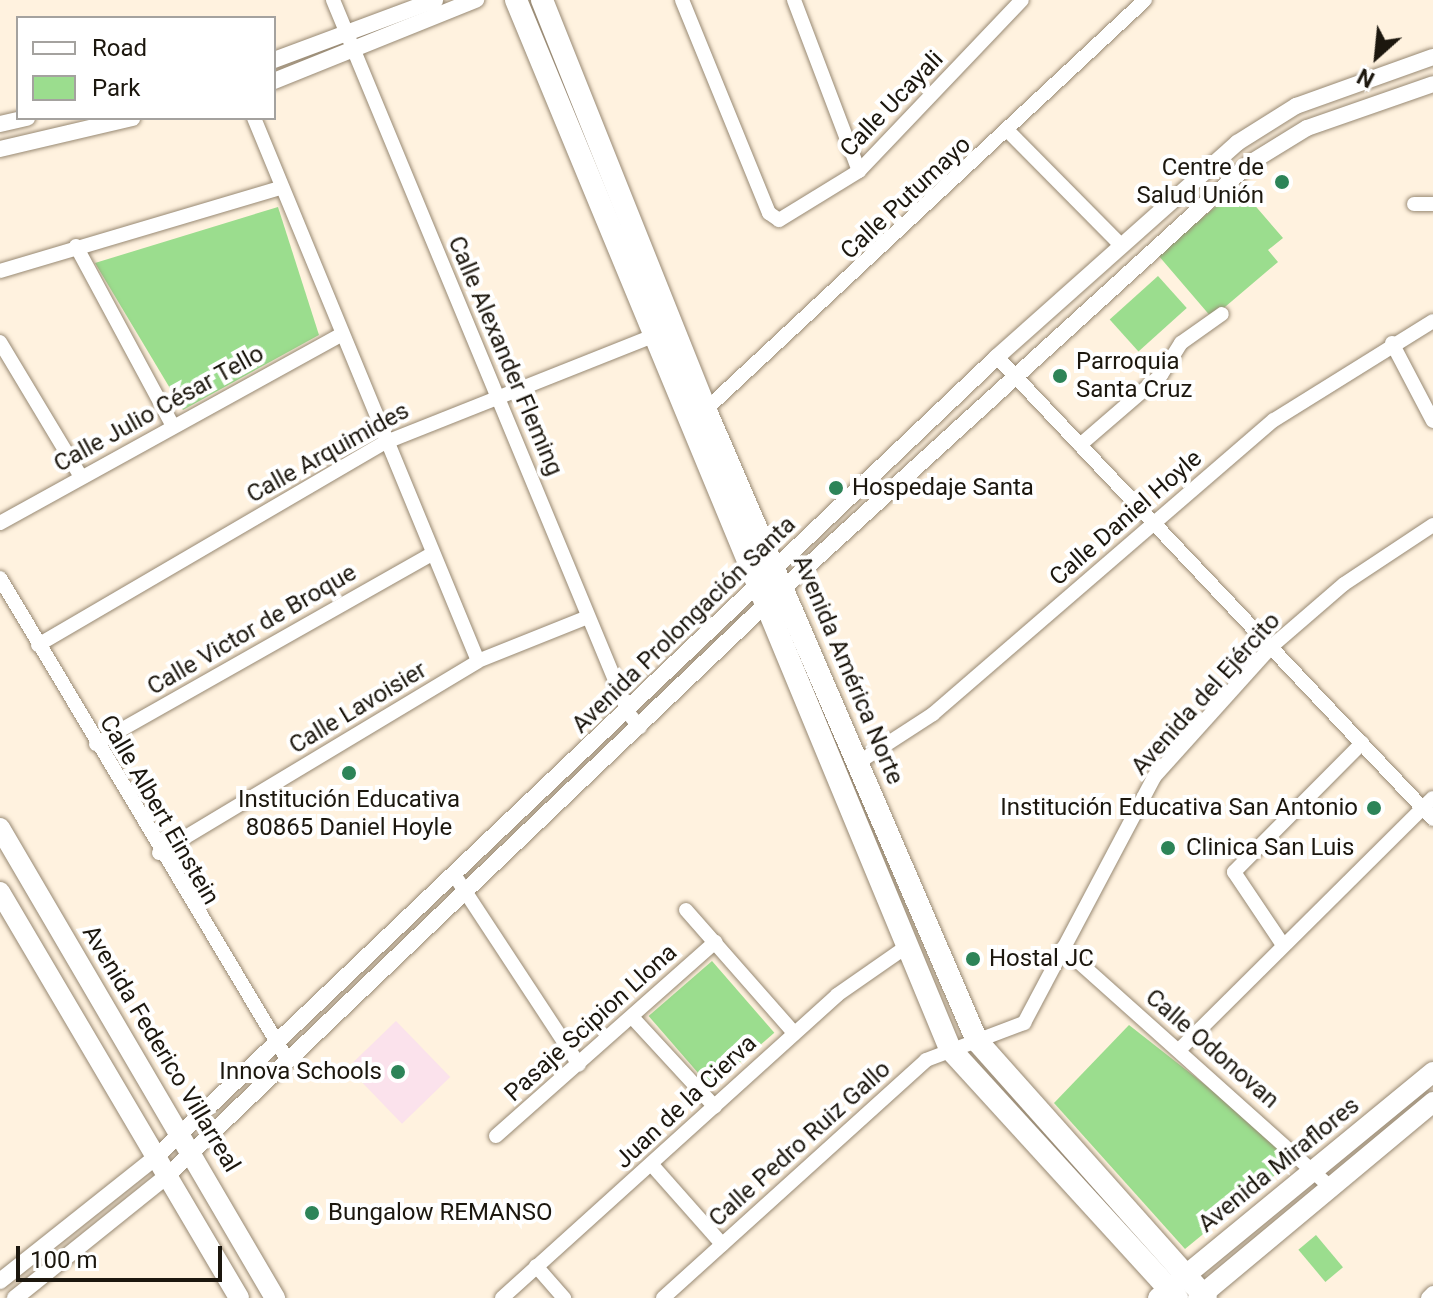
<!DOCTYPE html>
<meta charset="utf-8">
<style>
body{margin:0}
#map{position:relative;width:1433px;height:1298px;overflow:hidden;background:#fff2df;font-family:Roboto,sans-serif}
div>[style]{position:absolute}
.education>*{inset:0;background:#fbe2ec;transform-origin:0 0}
.green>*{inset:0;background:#9bdd8e;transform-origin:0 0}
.roads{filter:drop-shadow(0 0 2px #988973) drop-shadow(0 0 2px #988973)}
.minor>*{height:14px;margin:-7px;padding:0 7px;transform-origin:7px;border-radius:7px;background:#fff}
.tertiary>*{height:16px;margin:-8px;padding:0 8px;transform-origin:8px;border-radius:8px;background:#fff}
.secondary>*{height:20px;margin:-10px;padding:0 10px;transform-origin:10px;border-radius:10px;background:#fff}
.primary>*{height:22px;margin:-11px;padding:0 11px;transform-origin:11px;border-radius:11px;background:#fff}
.dots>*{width:22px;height:22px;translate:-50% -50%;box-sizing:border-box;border:4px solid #fff;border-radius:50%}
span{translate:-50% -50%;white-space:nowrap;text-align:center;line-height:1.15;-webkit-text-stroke:8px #fff;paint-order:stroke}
.street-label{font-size:24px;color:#1c170e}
.poi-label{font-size:24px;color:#1c170e}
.right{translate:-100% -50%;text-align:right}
.left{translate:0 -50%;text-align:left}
.legend{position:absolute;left:16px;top:16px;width:260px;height:104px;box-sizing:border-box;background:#fff;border:2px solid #a4a29f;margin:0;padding:10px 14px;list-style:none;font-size:24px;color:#1c170e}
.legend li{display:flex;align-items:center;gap:16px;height:40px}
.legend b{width:40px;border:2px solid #a4a29f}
.north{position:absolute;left:1337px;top:16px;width:80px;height:80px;-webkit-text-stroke:6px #fff;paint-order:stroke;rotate:207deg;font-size:22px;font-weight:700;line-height:32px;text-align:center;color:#1c170e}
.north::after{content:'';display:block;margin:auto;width:28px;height:36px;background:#1c170e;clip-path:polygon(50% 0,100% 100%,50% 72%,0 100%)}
.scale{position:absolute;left:16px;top:1246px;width:206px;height:36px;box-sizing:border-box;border:4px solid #1c170e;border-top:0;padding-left:10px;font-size:24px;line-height:28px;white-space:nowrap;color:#1c170e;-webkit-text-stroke:6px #fff;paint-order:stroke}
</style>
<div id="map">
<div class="education">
<i style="left:396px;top:1021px;width:78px;height:67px;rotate:46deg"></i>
</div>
<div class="green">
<i style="clip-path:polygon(1239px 187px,1283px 238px,1268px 250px,1278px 262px,1212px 318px,1158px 255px)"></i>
<i style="clip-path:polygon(278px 207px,319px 335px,183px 410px,95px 263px)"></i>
<i style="left:1158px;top:276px;width:43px;height:65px;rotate:48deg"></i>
<i style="left:712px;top:961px;width:95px;height:84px;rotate:49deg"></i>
<i style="clip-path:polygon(1129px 1025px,1297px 1157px,1185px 1249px,1054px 1103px)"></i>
<i style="left:1316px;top:1235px;width:42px;height:23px;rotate:50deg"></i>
</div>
<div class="roads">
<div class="minor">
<i style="left:333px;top:0;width:773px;rotate:67.48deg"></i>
<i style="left:629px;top:714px;width:17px;rotate:50deg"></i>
<i style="left:682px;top:0;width:230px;rotate:67.8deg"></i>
<i style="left:769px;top:213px;width:12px;rotate:35deg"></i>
<i style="left:779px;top:220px;width:94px;rotate:-31.5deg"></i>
<i style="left:859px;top:171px;width:236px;rotate:-46.4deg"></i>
<i style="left:794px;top:0;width:183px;rotate:69.2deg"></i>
<i style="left:254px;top:118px;width:587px;rotate:67.58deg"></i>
<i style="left:1009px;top:132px;width:159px;rotate:45.3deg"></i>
<i style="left:1414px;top:204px;width:19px"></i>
<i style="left:76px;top:246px;width:204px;rotate:61.7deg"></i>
<i style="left:0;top:271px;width:292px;rotate:-16.5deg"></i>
<i style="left:0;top:342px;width:157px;rotate:59deg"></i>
<i style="left:1392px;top:343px;width:88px;rotate:62.3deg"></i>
<i style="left:997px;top:357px;width:635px;rotate:46.66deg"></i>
<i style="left:701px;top:414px;width:607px;rotate:-43deg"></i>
<i style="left:1080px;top:445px;width:107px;rotate:-40.8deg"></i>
<i style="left:1161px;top:375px;width:38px;rotate:-58deg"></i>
<i style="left:1181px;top:343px;width:50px;rotate:-35.3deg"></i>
<i style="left:0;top:523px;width:389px;rotate:-28.9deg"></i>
<i style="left:0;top:578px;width:560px;rotate:59.18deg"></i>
<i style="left:38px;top:645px;width:401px;rotate:-30.3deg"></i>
<i style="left:384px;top:443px;width:292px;rotate:-21.7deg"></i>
<i style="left:96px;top:744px;width:384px;rotate:-29.5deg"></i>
<i style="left:859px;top:762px;width:88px;rotate:-33deg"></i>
<i style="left:933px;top:714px;width:450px;rotate:-40.8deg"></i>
<i style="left:1274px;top:420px;width:187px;rotate:-31.9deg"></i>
<i style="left:159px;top:853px;width:372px;rotate:-31deg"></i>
<i style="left:478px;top:661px;width:118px;rotate:-21.8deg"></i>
<i style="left:457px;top:879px;width:222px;rotate:56.7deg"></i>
<i style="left:686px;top:910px;width:164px;rotate:48.7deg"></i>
<i style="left:1283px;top:945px;width:88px;rotate:-123.9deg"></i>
<i style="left:1234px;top:872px;width:182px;rotate:-45.2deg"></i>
<i style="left:1063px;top:948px;width:357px;rotate:41.8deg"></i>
<i style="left:632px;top:1017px;width:122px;rotate:47.3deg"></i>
<i style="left:1180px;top:1049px;width:356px;rotate:-44.8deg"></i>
<i style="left:496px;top:1136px;width:293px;rotate:-41.5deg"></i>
<i style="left:652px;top:1165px;width:106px;rotate:48.5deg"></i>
<i style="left:536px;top:1266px;width:43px;rotate:48.8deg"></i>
<i style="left:502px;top:1298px;width:452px;rotate:-42.1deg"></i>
<i style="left:837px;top:995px;width:84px;rotate:-34.8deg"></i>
<i style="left:663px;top:1298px;width:355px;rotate:-42.1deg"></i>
<i style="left:926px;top:1060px;width:105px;rotate:-20.7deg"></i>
<i style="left:1024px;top:1023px;width:278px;rotate:-62.1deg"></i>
<i style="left:1154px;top:777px;width:175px;rotate:-48deg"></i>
<i style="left:1271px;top:647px;width:96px;rotate:-40.8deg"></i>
<i style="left:1344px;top:584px;width:107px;rotate:-33.5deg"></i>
<i style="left:1428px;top:1298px;width:7px;rotate:-45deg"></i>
</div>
<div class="tertiary">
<i style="left:274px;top:60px;width:172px;rotate:-20.4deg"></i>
<i style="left:274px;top:81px;width:218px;rotate:-21.9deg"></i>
<i style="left:0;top:124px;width:28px;rotate:-13deg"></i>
<i style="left:0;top:149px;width:136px;rotate:-13.2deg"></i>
<i style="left:0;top:1281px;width:201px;rotate:-38.5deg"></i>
<i style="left:157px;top:1156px;width:1159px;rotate:-43.57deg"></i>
<i style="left:997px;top:357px;width:322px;rotate:-41.7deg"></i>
<i style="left:1237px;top:143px;width:70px;rotate:-32.1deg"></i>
<i style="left:1296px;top:106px;width:145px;rotate:-19.7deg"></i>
<i style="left:15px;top:1298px;width:198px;rotate:-38.8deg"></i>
<i style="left:169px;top:1174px;width:825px;rotate:-43.67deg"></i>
<i style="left:766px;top:604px;width:655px;rotate:-42.34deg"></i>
<i style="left:1250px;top:163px;width:67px;rotate:-31.6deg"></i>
<i style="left:1307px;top:128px;width:133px;rotate:-19.2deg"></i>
</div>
<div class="secondary">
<i style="left:0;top:828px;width:545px;rotate:59.67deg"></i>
<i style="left:0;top:892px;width:471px;rotate:59.5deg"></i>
<i style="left:1158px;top:1298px;width:356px;rotate:-39.4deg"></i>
<i style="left:1198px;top:1298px;width:306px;rotate:-39.8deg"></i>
</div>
<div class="primary">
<i style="left:516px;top:0;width:1135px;rotate:67.52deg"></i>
<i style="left:950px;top:1049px;width:337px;rotate:47.6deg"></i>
<i style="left:542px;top:0;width:443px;rotate:68.2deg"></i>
<i style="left:706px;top:411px;width:686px;rotate:66.72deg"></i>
<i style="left:977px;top:1041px;width:344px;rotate:48.3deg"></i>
</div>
</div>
<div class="dots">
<i style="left:1282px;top:182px;background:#2d8458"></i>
<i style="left:1060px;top:376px;background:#2d8458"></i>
<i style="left:836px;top:488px;background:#2d8458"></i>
<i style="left:349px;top:773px;background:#2d8458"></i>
<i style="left:1374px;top:808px;background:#2d8458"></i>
<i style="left:1168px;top:848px;background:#2d8458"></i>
<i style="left:973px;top:959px;background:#2d8458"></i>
<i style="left:398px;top:1072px;background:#2d8458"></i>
<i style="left:312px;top:1213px;background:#2d8458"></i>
</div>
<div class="street-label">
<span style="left:892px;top:104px;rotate:-46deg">Calle Ucayali</span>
<span style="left:906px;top:198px;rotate:-43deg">Calle Putumayo</span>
<span style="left:505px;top:356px;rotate:67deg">Calle Alexander Fleming</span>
<span style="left:159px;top:409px;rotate:-29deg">Calle Julio César Tello</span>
<span style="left:328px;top:453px;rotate:-29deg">Calle Arquimides</span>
<span style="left:1126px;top:518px;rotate:-41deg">Calle Daniel Hoyle</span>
<span style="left:684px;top:625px;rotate:-44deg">Avenida Prolongación Santa</span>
<span style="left:252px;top:630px;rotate:-30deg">Calle Victor de Broque</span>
<span style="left:848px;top:670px;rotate:67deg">Avenida América Norte</span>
<span style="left:1206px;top:694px;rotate:-48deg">Avenida del Ejército</span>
<span style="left:358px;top:708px;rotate:-31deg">Calle Lavoisier</span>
<span style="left:159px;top:810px;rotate:60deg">Calle Albert Einstein</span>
<span style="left:591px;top:1023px;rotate:-42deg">Pasaje Scipion Llona</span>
<span style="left:161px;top:1049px;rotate:59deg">Avenida Federico Villarreal</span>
<span style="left:1212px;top:1049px;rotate:41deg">Calle Odonovan</span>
<span style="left:686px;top:1102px;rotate:-43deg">Juan de la Cierva</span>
<span style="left:800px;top:1144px;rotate:-42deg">Calle Pedro Ruiz Gallo</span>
<span style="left:1279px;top:1165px;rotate:-39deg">Avenida Miraflores</span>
</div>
<div class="poi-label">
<span class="right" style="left:1264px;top:182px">Centre de<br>Salud Unión</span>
<span class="left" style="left:1076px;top:376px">Parroquia<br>Santa Cruz</span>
<span class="left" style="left:852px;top:488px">Hospedaje Santa</span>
<span style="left:349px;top:814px">Institución Educativa<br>80865 Daniel Hoyle</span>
<span class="right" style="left:1358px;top:808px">Institución Educativa San Antonio</span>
<span class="left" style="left:1186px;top:848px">Clinica San Luis</span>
<span class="left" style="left:989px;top:959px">Hostal JC</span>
<span class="right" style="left:382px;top:1072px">Innova Schools</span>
<span class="left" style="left:328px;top:1213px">Bungalow REMANSO</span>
</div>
<ul class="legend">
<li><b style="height:10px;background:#fff"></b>Road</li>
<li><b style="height:22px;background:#9bdd8e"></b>Park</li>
</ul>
<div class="north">N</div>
<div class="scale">100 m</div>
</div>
